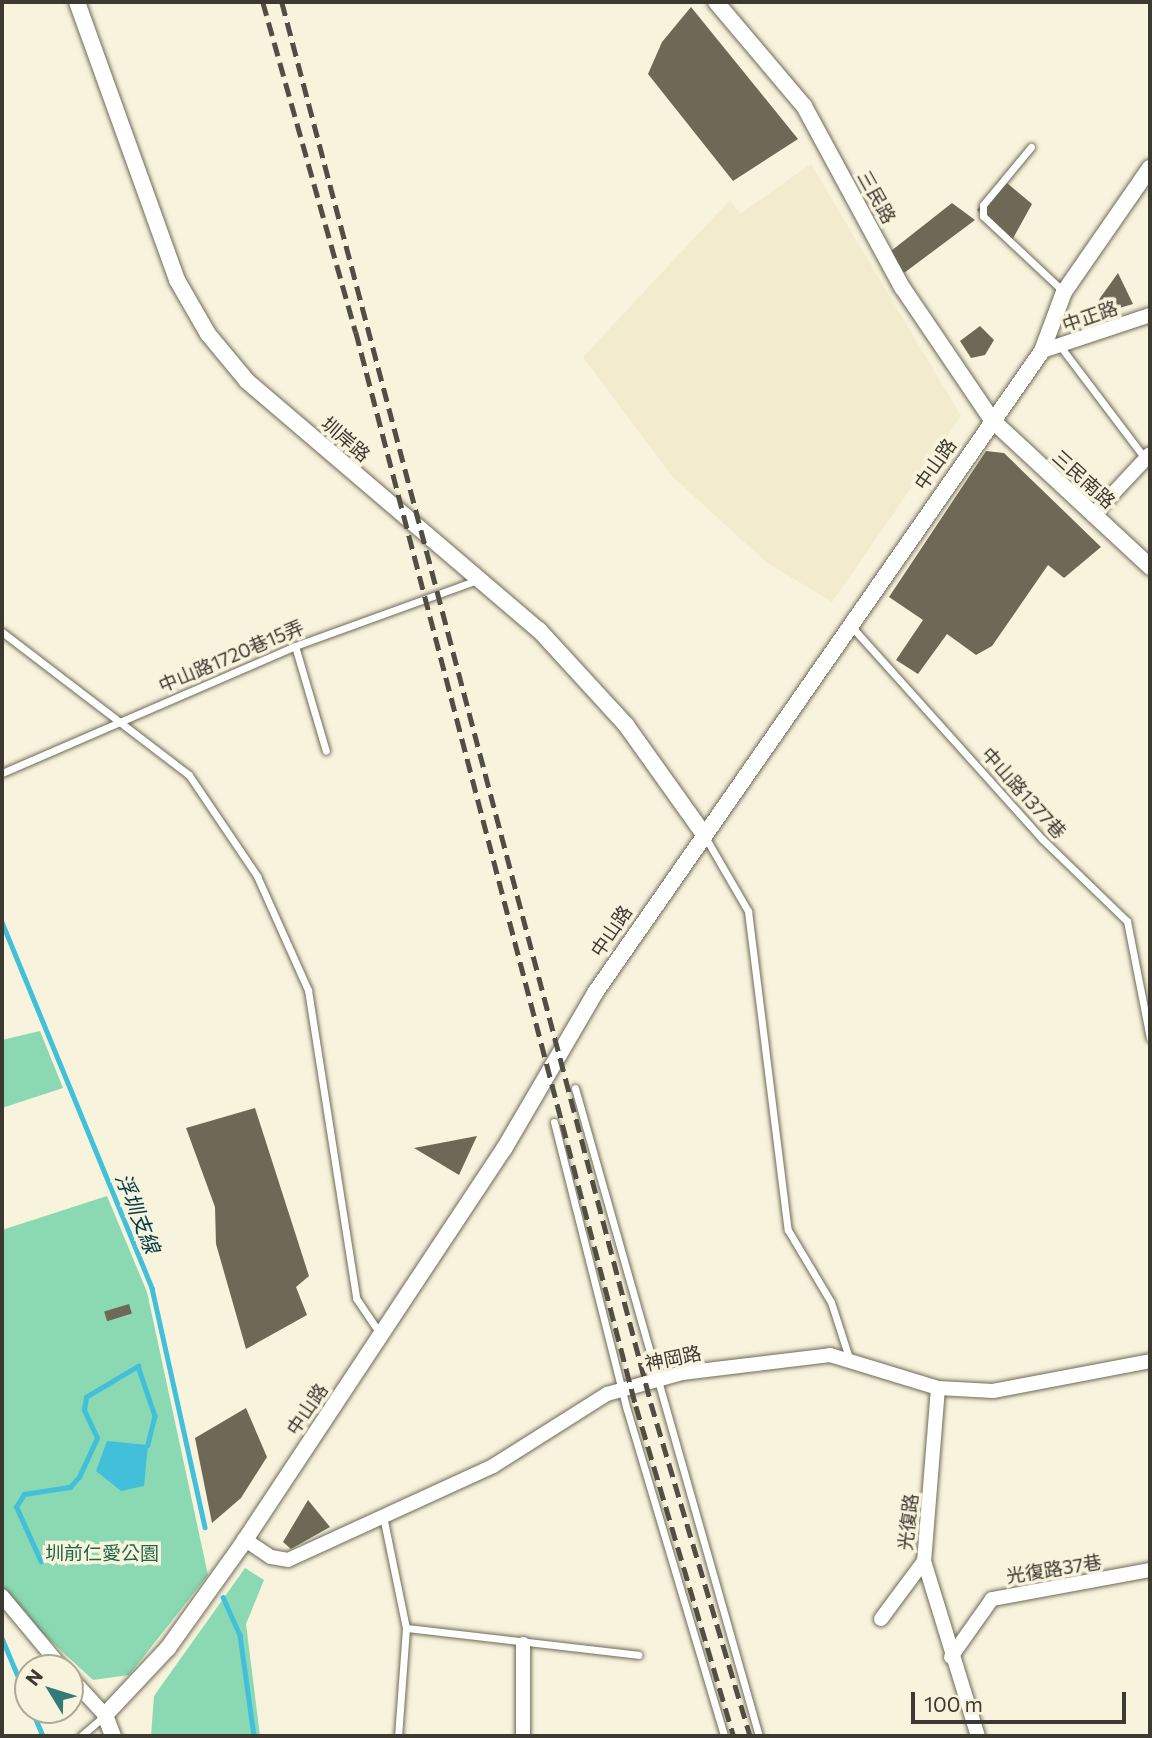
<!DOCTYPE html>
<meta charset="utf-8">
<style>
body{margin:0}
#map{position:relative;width:1152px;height:1738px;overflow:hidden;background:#f8f3dd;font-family:Commissioner,"Noto Sans TC",sans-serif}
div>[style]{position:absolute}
.built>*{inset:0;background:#f2ebcd}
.green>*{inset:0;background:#8ad9b2}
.water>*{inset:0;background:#42c0da}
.stream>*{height:4.5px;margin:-2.25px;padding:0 2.25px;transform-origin:2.25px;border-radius:2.25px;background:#42c0da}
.building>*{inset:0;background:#6e6956;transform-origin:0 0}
.roads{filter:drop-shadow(0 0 2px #6e6a56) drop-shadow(0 0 2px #6e6a56)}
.service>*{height:7px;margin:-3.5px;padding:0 3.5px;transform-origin:3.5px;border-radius:3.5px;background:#fff}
.minor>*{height:14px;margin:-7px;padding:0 7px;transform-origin:7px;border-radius:7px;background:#fff}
.tertiary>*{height:16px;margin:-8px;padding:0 8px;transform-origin:8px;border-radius:8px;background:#fff}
.rail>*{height:4.5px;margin-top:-2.25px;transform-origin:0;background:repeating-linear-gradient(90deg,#514e44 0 14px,transparent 0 21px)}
span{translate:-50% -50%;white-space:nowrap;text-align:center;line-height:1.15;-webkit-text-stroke:7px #f8f3dd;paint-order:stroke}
.street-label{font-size:19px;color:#3b3930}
.park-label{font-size:19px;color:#1e6648}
.water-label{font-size:21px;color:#003b46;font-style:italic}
.frame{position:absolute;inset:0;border:4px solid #3b3930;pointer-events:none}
.north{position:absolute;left:14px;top:1654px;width:70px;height:70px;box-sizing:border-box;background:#f8f3dd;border:2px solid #aca998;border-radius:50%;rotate:308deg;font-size:19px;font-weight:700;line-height:28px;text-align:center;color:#3b3930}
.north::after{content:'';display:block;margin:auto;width:24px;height:32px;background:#327b78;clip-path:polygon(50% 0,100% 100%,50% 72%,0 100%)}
.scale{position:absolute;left:911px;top:1692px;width:215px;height:32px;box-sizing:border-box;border:4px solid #3b3930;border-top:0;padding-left:9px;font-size:21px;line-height:24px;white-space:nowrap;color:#3b3930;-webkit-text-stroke:5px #f8f3dd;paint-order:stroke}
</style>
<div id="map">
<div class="built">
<i style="clip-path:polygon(811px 164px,961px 416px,832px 602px,766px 562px,672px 476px,583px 357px,730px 200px,740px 214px)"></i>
</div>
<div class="green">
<i style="clip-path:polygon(40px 1031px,63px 1088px,2px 1108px,2px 1040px)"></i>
<i style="clip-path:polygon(107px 1196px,147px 1292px,208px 1575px,129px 1675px,93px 1680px,2px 1596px,2px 1230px)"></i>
<i style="clip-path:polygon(245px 1568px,264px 1580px,246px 1624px,260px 1736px,151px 1736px,154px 1696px)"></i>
</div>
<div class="water">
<i style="clip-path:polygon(107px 1441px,148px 1445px,144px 1486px,121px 1491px,96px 1471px)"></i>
</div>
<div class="stream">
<i style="left:2px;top:922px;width:396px;rotate:67.7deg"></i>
<i style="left:152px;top:1288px;width:245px;rotate:77.5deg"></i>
<i style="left:41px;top:1562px;width:60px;rotate:-114.4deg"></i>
<i style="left:16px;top:1507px;width:15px;rotate:-58deg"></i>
<i style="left:24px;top:1494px;width:47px;rotate:-8.7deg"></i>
<i style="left:70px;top:1487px;width:13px;rotate:-48deg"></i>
<i style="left:79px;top:1477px;width:43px;rotate:-65.2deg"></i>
<i style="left:97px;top:1438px;width:31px;rotate:-115deg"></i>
<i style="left:84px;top:1410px;width:13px;rotate:-81deg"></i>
<i style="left:86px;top:1397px;width:61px;rotate:-30.8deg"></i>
<i style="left:138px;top:1366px;width:53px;rotate:71.2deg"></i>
<i style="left:155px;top:1416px;width:30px;rotate:104deg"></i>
<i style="left:223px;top:1597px;width:42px;rotate:65.9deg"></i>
<i style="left:240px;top:1635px;width:102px;rotate:82.1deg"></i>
<i style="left:2px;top:1638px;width:67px;rotate:67.2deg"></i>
<i style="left:32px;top:1710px;width:28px;rotate:67deg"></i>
</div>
<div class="building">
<i style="clip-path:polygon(691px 7px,798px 139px,733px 181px,648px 74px,662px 42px)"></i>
<i style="clip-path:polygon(1001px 178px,1032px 204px,1011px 242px,977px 210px)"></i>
<i style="clip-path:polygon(952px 203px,975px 220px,904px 273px,891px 251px)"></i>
<i style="clip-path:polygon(1118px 273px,1133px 304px,1093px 316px,1100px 298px)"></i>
<i style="clip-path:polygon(980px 326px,994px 340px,985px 355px,971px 358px,960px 341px)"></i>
<i style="clip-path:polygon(986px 451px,1004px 453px,1101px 547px,1064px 578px,1048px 565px,992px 646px,976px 655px,947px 634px,918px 674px,896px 660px,923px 620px,889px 597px)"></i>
<i style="clip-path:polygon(255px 1108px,309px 1276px,296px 1287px,307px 1315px,246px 1349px,216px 1244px,215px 1207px,186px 1128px)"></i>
<i style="clip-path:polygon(477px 1136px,459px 1175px,414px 1148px)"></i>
<i style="left:129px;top:1304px;width:10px;height:26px;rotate:73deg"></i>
<i style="clip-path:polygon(246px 1408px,267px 1457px,241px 1498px,212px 1523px,195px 1438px)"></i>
<i style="clip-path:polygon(308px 1500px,330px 1527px,291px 1549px,283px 1542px)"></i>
</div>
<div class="roads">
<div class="service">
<i style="left:1031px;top:147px;width:75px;rotate:129.6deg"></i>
<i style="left:983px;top:205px;width:11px;rotate:90deg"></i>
<i style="left:983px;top:216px;width:110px;rotate:43.2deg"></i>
<i style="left:1060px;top:346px;width:139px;rotate:52.9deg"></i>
<i style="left:851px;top:626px;width:286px;rotate:48.1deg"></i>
<i style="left:1042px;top:839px;width:118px;rotate:44deg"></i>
<i style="left:1127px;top:921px;width:119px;rotate:78.9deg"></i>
<i style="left:2px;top:632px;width:235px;rotate:37.4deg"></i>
<i style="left:189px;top:775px;width:122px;rotate:56deg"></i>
<i style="left:257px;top:876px;width:125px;rotate:65.9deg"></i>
<i style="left:308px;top:990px;width:312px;rotate:81.1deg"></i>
<i style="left:356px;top:1298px;width:45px;rotate:56deg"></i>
<i style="left:295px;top:646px;width:109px;rotate:73.6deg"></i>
<i style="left:2px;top:773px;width:319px;rotate:-23.4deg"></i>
<i style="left:295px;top:646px;width:194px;rotate:-19.9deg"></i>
<i style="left:704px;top:835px;width:88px;rotate:59.9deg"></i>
<i style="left:748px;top:911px;width:321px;rotate:82.9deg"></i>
<i style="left:788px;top:1230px;width:84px;rotate:59.2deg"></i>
<i style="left:831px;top:1302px;width:62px;rotate:72.1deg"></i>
<i style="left:575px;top:1088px;width:674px;rotate:74.15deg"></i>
<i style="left:554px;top:1122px;width:297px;rotate:75.8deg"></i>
<i style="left:627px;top:1410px;width:340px;rotate:73.4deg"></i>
<i style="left:383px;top:1516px;width:114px;rotate:78.4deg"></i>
<i style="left:406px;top:1628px;width:108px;rotate:94.2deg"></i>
<i style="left:406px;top:1628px;width:234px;rotate:6.6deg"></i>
<i style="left:81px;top:1736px;width:30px;rotate:-41deg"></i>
</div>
<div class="minor">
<i style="left:1042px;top:351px;width:114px;rotate:-18.4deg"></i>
<i style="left:1093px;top:515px;width:83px;rotate:-46.9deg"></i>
<i style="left:938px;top:1388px;width:174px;rotate:94.6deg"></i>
<i style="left:924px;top:1561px;width:183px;rotate:72.9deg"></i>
<i style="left:244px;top:1539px;width:32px;rotate:34deg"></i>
<i style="left:271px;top:1557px;width:17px;rotate:10deg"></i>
<i style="left:288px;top:1560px;width:226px;rotate:-24.6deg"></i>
<i style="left:493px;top:1466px;width:135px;rotate:-32.3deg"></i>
<i style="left:607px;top:1394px;width:78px;rotate:-15.6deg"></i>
<i style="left:682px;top:1373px;width:149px;rotate:-6.9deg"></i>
<i style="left:830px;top:1355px;width:113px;rotate:17deg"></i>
<i style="left:938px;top:1388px;width:55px;rotate:3.1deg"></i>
<i style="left:993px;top:1391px;width:160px;rotate:-10.8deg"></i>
<i style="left:2px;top:1596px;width:94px;rotate:50.2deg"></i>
<i style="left:881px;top:1619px;width:72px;rotate:-53.4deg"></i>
<i style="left:951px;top:1657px;width:71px;rotate:-54.7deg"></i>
<i style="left:992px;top:1599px;width:161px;rotate:-10.4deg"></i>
<i style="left:70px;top:1677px;width:52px;rotate:47.4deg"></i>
<i style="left:523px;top:1736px;width:92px;rotate:-90deg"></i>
</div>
<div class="tertiary">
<i style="left:77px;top:2px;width:295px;rotate:70.2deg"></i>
<i style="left:177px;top:280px;width:62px;rotate:60.1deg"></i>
<i style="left:208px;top:334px;width:61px;rotate:50.3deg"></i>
<i style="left:247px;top:381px;width:384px;rotate:40.5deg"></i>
<i style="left:539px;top:630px;width:129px;rotate:47.5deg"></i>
<i style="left:626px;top:725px;width:133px;rotate:54.5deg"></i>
<i style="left:716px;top:2px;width:136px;rotate:49.8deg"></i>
<i style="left:804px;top:106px;width:206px;rotate:61.6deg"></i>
<i style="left:902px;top:287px;width:161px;rotate:55.9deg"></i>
<i style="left:992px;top:420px;width:216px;rotate:42.9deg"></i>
<i style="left:113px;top:1736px;width:22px;rotate:-111deg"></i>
<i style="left:105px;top:1715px;width:92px;rotate:-46.8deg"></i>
<i style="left:168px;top:1648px;width:125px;rotate:-54.4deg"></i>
<i style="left:241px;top:1546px;width:476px;rotate:-56.5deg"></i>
<i style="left:504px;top:1149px;width:181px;rotate:-59.7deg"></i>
<i style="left:595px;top:993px;width:782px;rotate:-55.15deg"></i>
<i style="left:1042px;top:351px;width:63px;rotate:-69.6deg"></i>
<i style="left:1064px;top:292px;width:151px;rotate:-55.3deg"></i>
</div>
</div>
<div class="rail">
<i style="left:263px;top:2px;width:343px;rotate:74.3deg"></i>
<i style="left:356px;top:332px;width:1110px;rotate:75.39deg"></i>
<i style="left:636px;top:1406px;width:344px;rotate:73.5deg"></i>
<i style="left:282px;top:2px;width:1449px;rotate:75.24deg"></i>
<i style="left:651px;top:1403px;width:347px;rotate:73.4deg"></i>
</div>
<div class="street-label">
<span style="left:877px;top:197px;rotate:61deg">三民路</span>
<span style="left:1090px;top:316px;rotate:-19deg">中正路</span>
<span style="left:346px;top:439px;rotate:41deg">圳岸路</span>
<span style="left:935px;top:464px;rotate:-55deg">中山路</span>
<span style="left:1084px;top:479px;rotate:42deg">三民南路</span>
<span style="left:231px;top:656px;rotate:-23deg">中山路1720巷15弄</span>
<span style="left:1024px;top:793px;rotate:48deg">中山路1377巷</span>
<span style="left:611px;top:931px;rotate:-56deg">中山路</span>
<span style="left:673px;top:1358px;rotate:-12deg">神岡路</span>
<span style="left:307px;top:1409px;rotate:-56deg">中山路</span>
<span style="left:908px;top:1522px;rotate:-84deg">光復路</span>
<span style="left:1054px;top:1569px;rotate:-9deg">光復路37巷</span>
</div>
<div class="park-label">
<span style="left:102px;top:1553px">圳前仁愛公園</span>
</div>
<div class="water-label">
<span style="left:138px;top:1213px;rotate:68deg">浮圳支線</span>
</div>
<div class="frame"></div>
<div class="north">N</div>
<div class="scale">100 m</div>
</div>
